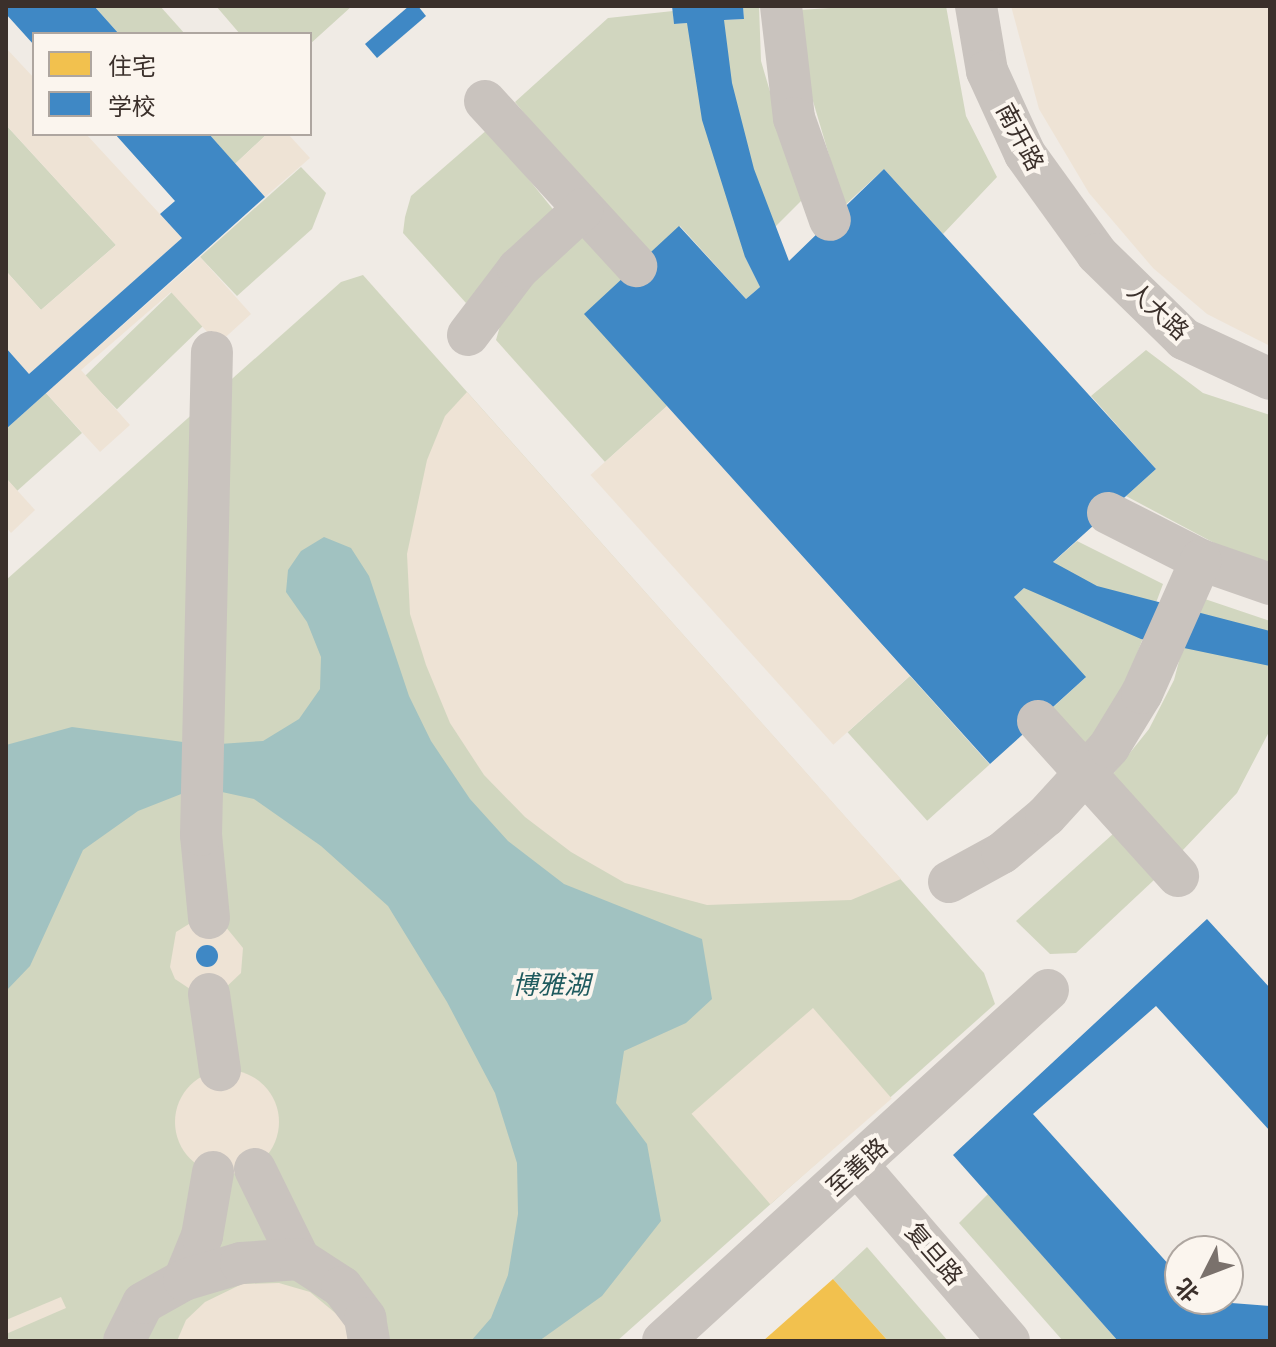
<!DOCTYPE html>
<meta charset="utf-8">
<style>
body{margin:0}
#map{position:relative;width:1276px;height:1347px;overflow:hidden;background:#f0ebe5;font-family:"DM Sans","Noto Sans SC",sans-serif}
div>[style]{position:absolute}
.green>*{inset:0;background:#d1d6bf;transform-origin:0 0}
.plaza>*{inset:0;background:#eee3d5;transform-origin:0 0}
.round{border-radius:50%}
.water>*{inset:0;background:#a1c2c1}
.homes>*{inset:0;background:#f2c14e}
.schools>*{inset:0;background:#3f88c5}
.street>*{height:42px;margin:-21px;padding:0 21px;transform-origin:21px;border-radius:21px;background:#c9c3be}
span{translate:-50% -50%;white-space:nowrap;text-align:center;line-height:1.15;-webkit-text-stroke:8px #fbf5ee;paint-order:stroke}
.street-label{font-size:24px;color:#3b302b}
.water-label{font-size:26px;color:#1f5a5e;font-style:italic}
.frame{position:absolute;inset:0;border:8px solid #3b302b;pointer-events:none}
.legend{position:absolute;left:32px;top:32px;width:280px;height:104px;box-sizing:border-box;background:#fbf5ee;border:2px solid #aea6a0;margin:0;padding:10px 14px;list-style:none;font-size:24px;color:#3b302b}
.legend li{display:flex;align-items:center;gap:16px;height:40px}
.legend b{width:40px;border:2px solid #aea6a0}
.north{position:absolute;left:1164px;top:1235px;width:80px;height:80px;box-sizing:border-box;background:#fbf5ee;border:2px solid #aea6a0;border-radius:50%;rotate:228deg;font-size:22px;font-weight:700;line-height:32px;text-align:center;color:#3b302b}
.north::after{content:'';display:block;margin:auto;width:28px;height:36px;background:#7a716c;clip-path:polygon(50% 0,100% 100%,50% 72%,0 100%)}
</style>
<div id="map">
<div class="green">
<i style="clip-path:polygon(94px 6px,160px 6px,185px 34px,119px 34px)"></i>
<i style="clip-path:polygon(216px 6px,352px 6px,310px 44px,310px 34px,240px 34px)"></i>
<i style="clip-path:polygon(743px 6px,759px 6px,761px 61px,802px 200px,745px 257px,760px 287px,746px 299px,680px 226px,644px 259px,515px 102px,608px 18px,673px 11px,674px 24px,724px 20px,744px 19px)"></i>
<i style="clip-path:polygon(861px 6px,946px 6px,966px 116px,997px 177px,943px 234px,884px 169px,844px 206px,805px 74px,799px 10px)"></i>
<i style="clip-path:polygon(6px 125px,116px 245px,41px 310px,6px 271px)"></i>
<i style="clip-path:polygon(488px 129px,556px 213px,466px 303px,403px 233px,405px 217px,411px 196px)"></i>
<i style="clip-path:polygon(209px 134px,267px 134px,235px 164px)"></i>
<i style="clip-path:polygon(301px 167px,326px 193px,312px 229px,237px 296px,200px 257px)"></i>
<i style="clip-path:polygon(585px 234px,626px 275px,667px 406px,605px 462px,496px 340px,502px 319px,530px 282px)"></i>
<i style="clip-path:polygon(363px 275px,984px 973px,995px 1004px,617px 1341px,6px 1341px,6px 580px,341px 282px)"></i>
<i style="left:172px;top:292px;width:46px;height:121px;rotate:46deg"></i>
<i style="clip-path:polygon(1146px 350px,1203px 393px,1270px 415px,1270px 563px,1218px 545px,1126px 496px,1156px 469px,1091px 396px)"></i>
<i style="clip-path:polygon(46px 393px,82px 433px,17px 491px,6px 478px,6px 429px)"></i>
<i style="clip-path:polygon(1077px 541px,1163px 584px,1131px 670px,1087px 750px,1049px 711px,1085px 678px,1014px 597px)"></i>
<i style="clip-path:polygon(1196px 596px,1270px 621px,1270px 730px,1237px 793px,1182px 851px,1113px 774px,1149px 729px,1174px 680px)"></i>
<i style="left:910px;top:676px;width:119px;height:84px;rotate:48deg"></i>
<i style="clip-path:polygon(1113px 834px,1154px 880px,1076px 953px,1050px 954px,1016px 921px)"></i>
<i style="clip-path:polygon(988px 1194px,1118px 1341px,1063px 1341px,959px 1223px)"></i>
<i style="clip-path:polygon(867px 1247px,948px 1341px,888px 1341px,833px 1279px)"></i>
</div>
<div class="plaza">
<i style="clip-path:polygon(1011px 6px,1270px 6px,1270px 346px,1207px 314px,1153px 268px,1089px 193px,1039px 109px)"></i>
<i style="clip-path:polygon(6px 48px,34px 78px,34px 134px,86px 134px,182px 238px,29px 374px,6px 348px,6px 271px,41px 310px,116px 245px,6px 125px)"></i>
<i style="clip-path:polygon(267px 134px,288px 134px,310px 158px,265px 197px,235px 164px)"></i>
<i style="clip-path:polygon(200px 257px,251px 314px,218px 344px,171px 292px,81px 370px,130px 425px,100px 452px,46px 393px)"></i>
<i style="clip-path:polygon(467px 392px,901px 879px,851px 900px,707px 905px,625px 883px,571px 852px,525px 817px,484px 775px,450px 723px,426px 665px,410px 614px,407px 554px,427px 460px,445px 416px)"></i>
<i style="left:667px;top:406px;width:363px;height:103px;rotate:48deg"></i>
<i style="clip-path:polygon(6px 478px,35px 510px,11px 533px,6px 527px)"></i>
<i style="clip-path:polygon(197px 919px,221px 921px,243px 948px,241px 973px,222px 991px,196px 993px,175px 979px,170px 967px,176px 932px)"></i>
<i style="left:813px;top:1008px;width:120px;height:161px;rotate:49deg"></i>
<i class="round" style="left:175px;top:1070px;width:104px;height:104px"></i>
<i style="clip-path:polygon(279px 1283px,310px 1292px,369px 1341px,177px 1341px,186px 1320px,205px 1302px,242px 1284px)"></i>
<i style="clip-path:polygon(61px 1297px,66px 1308px,6px 1334px,6px 1320px)"></i>
</div>
<div class="water">
<i style="clip-path:polygon(324px 537px,351px 548px,369px 576px,409px 696px,431px 741px,470px 799px,508px 841px,564px 884px,702px 939px,712px 999px,686px 1023px,624px 1051px,616px 1103px,647px 1144px,661px 1221px,602px 1296px,539px 1341px,471px 1341px,491px 1318px,508px 1275px,518px 1214px,517px 1163px,495px 1093px,447px 1002px,388px 906px,321px 846px,254px 799px,199px 787px,138px 811px,83px 850px,30px 966px,6px 991px,6px 745px,72px 727px,205px 745px,263px 741px,299px 719px,320px 689px,321px 657px,307px 622px,286px 592px,288px 570px,301px 551px)"></i>
</div>
<div class="homes">
<i style="clip-path:polygon(833px 1279px,888px 1341px,763px 1341px)"></i>
</div>
<div class="schools">
<i style="clip-path:polygon(6px 6px,94px 6px,119px 34px,34px 34px,34px 45px,6px 14px)"></i>
<i style="clip-path:polygon(409px 6px,418px 6px,426px 16px,377px 58px,365px 44px)"></i>
<i style="clip-path:polygon(672px 6px,743px 6px,744px 19px,724px 20px,732px 83px,754px 169px,789px 261px,884px 169px,1156px 469px,1053px 562px,1097px 586px,1270px 631px,1270px 666px,1141px 639px,1024px 588px,1014px 597px,1086px 677px,990px 764px,584px 314px,679px 226px,746px 299px,760px 287px,745px 257px,702px 120px,687px 23px,674px 24px)"></i>
<i style="clip-path:polygon(115px 134px,209px 134px,265px 197px,6px 429px,6px 348px,29px 374px,182px 238px,160px 214px,175px 201px)"></i>
<i style="clip-path:polygon(1207px 919px,1270px 988px,1270px 1131px,1156px 1006px,1033px 1114px,1180px 1277px,1180px 1299px,1270px 1306px,1270px 1341px,1118px 1341px,953px 1155px)"></i>
<i class="round" style="left:196px;top:945px;width:22px;height:22px"></i>
</div>
<div class="street">
<i style="left:781px;top:6px;width:113px;rotate:83.4deg"></i>
<i style="left:794px;top:118px;width:108px;rotate:70.6deg"></i>
<i style="left:976px;top:6px;width:66px;rotate:80.4deg"></i>
<i style="left:987px;top:71px;width:91px;rotate:65.4deg"></i>
<i style="left:1025px;top:154px;width:123px;rotate:54.2deg"></i>
<i style="left:1097px;top:254px;width:122px;rotate:44.3deg"></i>
<i style="left:1184px;top:339px;width:95px;rotate:24.9deg"></i>
<i style="left:485px;top:101px;width:224px;rotate:47.5deg"></i>
<i style="left:468px;top:335px;width:83px;rotate:-52.9deg"></i>
<i style="left:518px;top:269px;width:88px;rotate:-42.7deg"></i>
<i style="left:1108px;top:513px;width:104px;rotate:26.8deg"></i>
<i style="left:1201px;top:560px;width:73px;rotate:19.2deg"></i>
<i style="left:1038px;top:721px;width:209px;rotate:47.9deg"></i>
<i style="left:949px;top:882px;width:60px;rotate:-28.7deg"></i>
<i style="left:1002px;top:853px;width:57px;rotate:-40.1deg"></i>
<i style="left:1046px;top:816px;width:93px;rotate:-47.6deg"></i>
<i style="left:1109px;top:747px;width:63px;rotate:-58.6deg"></i>
<i style="left:1142px;top:693px;width:145px;rotate:-66.1deg"></i>
<i style="left:209px;top:918px;width:83px;rotate:-95.5deg"></i>
<i style="left:201px;top:835px;width:483px;rotate:-88.7deg"></i>
<i style="left:209px;top:994px;width:77px;rotate:81.8deg"></i>
<i style="left:858px;top:1166px;width:231px;rotate:49.2deg"></i>
<i style="left:255px;top:1169px;width:100px;rotate:63.9deg"></i>
<i style="left:184px;top:1280px;width:48px;rotate:-67.8deg"></i>
<i style="left:202px;top:1236px;width:65px;rotate:-80.2deg"></i>
<i style="left:124px;top:1341px;width:42px;rotate:-63.4deg"></i>
<i style="left:143px;top:1303px;width:47px;rotate:-29.3deg"></i>
<i style="left:184px;top:1280px;width:59px;rotate:-16.6deg"></i>
<i style="left:241px;top:1263px;width:58px;rotate:-3.9deg"></i>
<i style="left:299px;top:1259px;width:51px;rotate:33.1deg"></i>
<i style="left:342px;top:1287px;width:39px;rotate:53deg"></i>
<i style="left:365px;top:1318px;width:23px;rotate:80deg"></i>
<i style="left:663px;top:1341px;width:521px;rotate:-42.36deg"></i>
</div>
<div class="street-label">
<span style="left:1020px;top:137px;rotate:62deg">南开路</span>
<span style="left:1158px;top:311px;rotate:42deg">人大路</span>
<span style="left:857px;top:1167px;rotate:-42deg">至善路</span>
<span style="left:934px;top:1254px;rotate:49deg">复旦路</span>
</div>
<div class="water-label">
<span style="left:551px;top:986px">博雅湖</span>
</div>
<div class="frame"></div>
<ul class="legend">
<li><b style="height:22px;background:#f2c14e"></b>住宅</li>
<li><b style="height:22px;background:#3f88c5"></b>学校</li>
</ul>
<div class="north">北</div>
</div>
